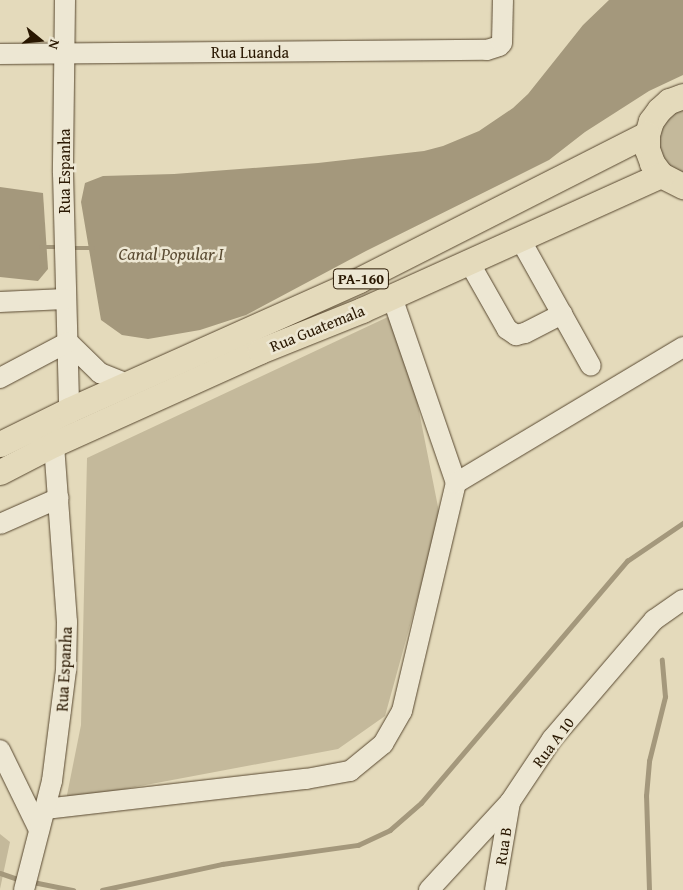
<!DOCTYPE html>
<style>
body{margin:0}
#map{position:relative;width:683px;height:890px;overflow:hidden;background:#e4dabb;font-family:"Gentium Book Plus",serif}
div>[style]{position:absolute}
.green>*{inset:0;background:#c4b99b}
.water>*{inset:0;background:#a4987c}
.stream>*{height:4.5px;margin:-2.25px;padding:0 2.25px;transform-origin:2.25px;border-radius:2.25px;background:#a4987c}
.roads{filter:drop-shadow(0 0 1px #584830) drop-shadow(0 0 1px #584830)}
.minor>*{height:20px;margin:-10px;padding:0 10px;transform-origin:10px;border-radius:10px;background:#ede7d3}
.major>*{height:25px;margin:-12.5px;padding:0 12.5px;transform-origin:12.5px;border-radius:12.5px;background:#e4dabb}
span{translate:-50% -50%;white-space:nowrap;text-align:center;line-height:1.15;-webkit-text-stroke:5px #ede7d3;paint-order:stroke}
.shield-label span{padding:1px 4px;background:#ede7d3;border:1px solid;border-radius:4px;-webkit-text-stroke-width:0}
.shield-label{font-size:15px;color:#291701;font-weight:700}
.street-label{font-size:16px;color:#291701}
.water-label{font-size:18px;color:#5a4b32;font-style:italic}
.north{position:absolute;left:15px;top:15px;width:50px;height:50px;-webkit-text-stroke:4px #ede7d3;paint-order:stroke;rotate:107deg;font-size:14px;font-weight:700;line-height:20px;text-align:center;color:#291701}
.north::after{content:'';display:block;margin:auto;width:18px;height:22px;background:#291701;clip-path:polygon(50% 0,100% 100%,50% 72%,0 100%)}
</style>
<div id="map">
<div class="green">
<i style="clip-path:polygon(683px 108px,683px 174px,666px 164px,658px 147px,660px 129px,671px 114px)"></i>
<i style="clip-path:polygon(392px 315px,417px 401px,440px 517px,385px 716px,338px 749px,66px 800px,81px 725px,87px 458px)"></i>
<i style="clip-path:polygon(0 834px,10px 842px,0 889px)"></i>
</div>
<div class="water">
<i style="clip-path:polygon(609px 0,683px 0,683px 75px,649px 91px,585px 132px,549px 160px,366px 251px,246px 315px,200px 330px,148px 339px,122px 335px,101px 320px,81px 202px,85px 183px,103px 176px,174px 174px,318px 163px,424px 151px,443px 146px,479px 131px,513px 108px,528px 94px,583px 25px)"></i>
<i style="clip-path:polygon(0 187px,43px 193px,48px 269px,38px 281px,0 277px)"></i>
</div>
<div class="stream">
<i style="left:41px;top:247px;width:20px"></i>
<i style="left:71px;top:248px;width:22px"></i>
<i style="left:0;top:873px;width:21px;rotate:19deg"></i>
<i style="left:33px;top:882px;width:41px;rotate:11.3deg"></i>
<i style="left:102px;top:890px;width:123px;rotate:-12.2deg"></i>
<i style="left:222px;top:864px;width:137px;rotate:-8deg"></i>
<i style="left:358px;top:845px;width:35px;rotate:-25deg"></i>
<i style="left:390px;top:830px;width:41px;rotate:-41.1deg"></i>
<i style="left:421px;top:803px;width:318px;rotate:-49.6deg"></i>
<i style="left:627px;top:561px;width:68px;rotate:-34.2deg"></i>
<i style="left:649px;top:890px;width:94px;rotate:-91.8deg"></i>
<i style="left:646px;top:796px;width:35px;rotate:-85deg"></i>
<i style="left:649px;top:761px;width:66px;rotate:-76deg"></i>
<i style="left:665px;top:697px;width:37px;rotate:-95deg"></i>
</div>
<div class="roads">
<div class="minor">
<i style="left:65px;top:0;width:173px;rotate:90.7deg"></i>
<i style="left:63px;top:173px;width:237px;rotate:88.5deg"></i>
<i style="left:0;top:54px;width:487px;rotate:-0.5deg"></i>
<i style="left:487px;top:50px;width:13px;rotate:-18deg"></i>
<i style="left:499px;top:46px;width:4px;rotate:-45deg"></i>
<i style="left:502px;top:43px;width:43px;rotate:-88.7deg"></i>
<i style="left:520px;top:239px;width:145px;rotate:60.8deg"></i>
<i style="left:469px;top:262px;width:77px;rotate:60.4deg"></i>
<i style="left:507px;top:329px;width:11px;rotate:34deg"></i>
<i style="left:516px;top:335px;width:9px;rotate:-13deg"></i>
<i style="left:525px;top:333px;width:42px;rotate:-27.2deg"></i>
<i style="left:392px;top:297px;width:197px;rotate:71deg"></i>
<i style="left:0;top:302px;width:65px;rotate:-2.6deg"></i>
<i style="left:68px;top:342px;width:45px;rotate:44.1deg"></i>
<i style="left:100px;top:373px;width:29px;rotate:22deg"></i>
<i style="left:0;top:378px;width:77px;rotate:-27.9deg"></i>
<i style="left:0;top:524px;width:64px;rotate:-23.8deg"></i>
<i style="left:0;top:750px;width:89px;rotate:64deg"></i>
<i style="left:45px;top:809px;width:263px;rotate:-6.6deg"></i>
<i style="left:306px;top:779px;width:45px;rotate:-10.3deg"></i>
<i style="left:350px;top:771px;width:43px;rotate:-39.3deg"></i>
<i style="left:383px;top:744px;width:38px;rotate:-60deg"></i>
<i style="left:402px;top:711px;width:234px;rotate:-76.7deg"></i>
<i style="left:456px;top:483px;width:265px;rotate:-30.9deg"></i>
<i style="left:24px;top:890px;width:113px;rotate:-75.6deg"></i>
<i style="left:52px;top:781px;width:112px;rotate:-82.8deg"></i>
<i style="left:66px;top:670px;width:48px;rotate:-88.8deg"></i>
<i style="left:67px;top:622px;width:178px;rotate:-94.2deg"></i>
<i style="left:429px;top:890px;width:120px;rotate:-47.4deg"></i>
<i style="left:510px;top:802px;width:76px;rotate:-56.3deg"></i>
<i style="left:552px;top:739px;width:157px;rotate:-49.4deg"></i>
<i style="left:654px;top:620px;width:35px;rotate:-35deg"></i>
<i style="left:495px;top:890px;width:89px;rotate:-80.3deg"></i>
</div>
<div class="major">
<i style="left:683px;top:96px;width:15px;rotate:160deg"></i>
<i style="left:669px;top:101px;width:13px;rotate:138deg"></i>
<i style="left:659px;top:110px;width:14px;rotate:126deg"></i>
<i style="left:651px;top:121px;width:14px;rotate:107deg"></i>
<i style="left:647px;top:134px;width:15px;rotate:90deg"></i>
<i style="left:647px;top:149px;width:15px;rotate:70deg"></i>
<i style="left:652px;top:163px;width:15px;rotate:53deg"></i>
<i style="left:661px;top:175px;width:25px;rotate:27deg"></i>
<i style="left:0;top:444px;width:77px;rotate:-26.2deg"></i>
<i style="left:69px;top:410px;width:318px;rotate:-24.1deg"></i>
<i style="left:359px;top:280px;width:323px;rotate:-26.9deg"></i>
<i style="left:0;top:472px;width:61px;rotate:-27.4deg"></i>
<i style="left:54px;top:444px;width:226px;rotate:-24.3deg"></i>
<i style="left:260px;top:351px;width:110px;rotate:-21.9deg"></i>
<i style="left:362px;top:310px;width:328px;rotate:-24.3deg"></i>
</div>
</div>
<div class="shield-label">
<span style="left:361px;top:279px">PA-160</span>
</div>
<div class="street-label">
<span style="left:250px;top:52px">Rua Luanda</span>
<span style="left:64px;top:171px;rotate:-90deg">Rua Espanha</span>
<span style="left:317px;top:328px;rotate:-22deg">Rua Guatemala</span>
<span style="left:64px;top:669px;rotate:-87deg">Rua Espanha</span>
<span style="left:553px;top:742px;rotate:-53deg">Rua A 10</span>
<span style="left:503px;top:846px;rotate:-81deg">Rua B</span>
</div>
<div class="water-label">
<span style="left:171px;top:254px">Canal Popular I</span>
</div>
<div class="north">N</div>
</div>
